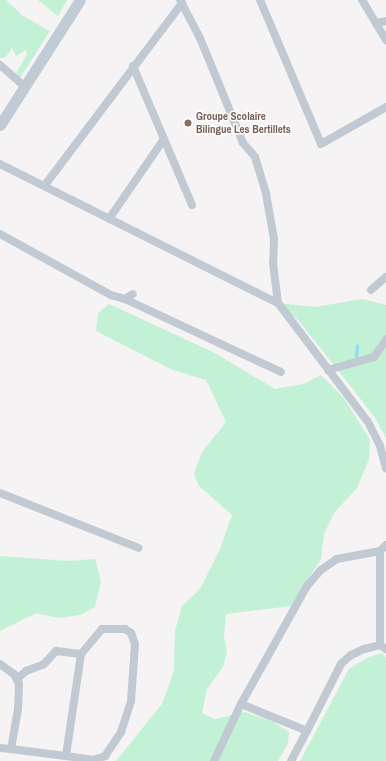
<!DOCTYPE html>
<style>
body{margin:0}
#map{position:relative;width:386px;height:761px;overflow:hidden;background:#f5f3f3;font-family:"Archivo Narrow",sans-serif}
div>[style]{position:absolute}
.green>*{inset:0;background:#c3f1d5}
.stream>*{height:2.5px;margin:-1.25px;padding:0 1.25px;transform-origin:1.25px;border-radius:1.25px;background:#90daee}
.minor>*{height:8px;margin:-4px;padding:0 4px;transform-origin:4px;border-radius:4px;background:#c1cad2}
.secondary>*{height:11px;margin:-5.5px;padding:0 5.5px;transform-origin:5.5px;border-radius:5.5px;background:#c1cbd6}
.dots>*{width:11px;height:11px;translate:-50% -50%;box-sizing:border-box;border:2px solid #fff;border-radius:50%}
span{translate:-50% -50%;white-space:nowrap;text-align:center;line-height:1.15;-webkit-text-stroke:3px #fff;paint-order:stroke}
.education-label{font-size:11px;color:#785e54;font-weight:700}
.left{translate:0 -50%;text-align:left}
</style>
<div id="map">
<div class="green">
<i style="clip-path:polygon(0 0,6px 0,23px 16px,50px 31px,20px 78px,16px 73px,27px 55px,26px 50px,16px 56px,12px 48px,5px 58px,0 58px)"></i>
<i style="clip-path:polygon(38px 0,67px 0,58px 16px)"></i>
<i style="clip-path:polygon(362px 299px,386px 305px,386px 438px,374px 416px,299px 321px,278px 303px,315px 307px)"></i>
<i style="clip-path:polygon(109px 304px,213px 352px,275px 389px,303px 384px,321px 375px,343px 397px,370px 440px,369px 459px,357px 488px,334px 513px,324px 534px,321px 559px,291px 606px,226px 614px,224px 637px,227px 651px,223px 667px,207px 689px,202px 713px,215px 719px,244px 712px,272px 721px,289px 732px,288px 743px,278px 761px,116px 761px,162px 704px,174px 671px,175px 631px,182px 606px,200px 589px,220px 549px,232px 515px,199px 486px,194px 474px,202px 452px,226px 422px,206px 380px,173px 370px,96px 331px,98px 313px)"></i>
<i style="clip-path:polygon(0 556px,68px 561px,95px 559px,101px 581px,95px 607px,80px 615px,58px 618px,36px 613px,0 631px)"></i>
<i style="clip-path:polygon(381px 653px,386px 657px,386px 761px,300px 761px,349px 669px,367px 658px)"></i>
</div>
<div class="stream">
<i style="left:356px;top:360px;width:14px;rotate:-86deg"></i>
</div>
<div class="minor">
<i style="left:180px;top:0;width:43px;rotate:62.2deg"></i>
<i style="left:200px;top:38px;width:113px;rotate:67.7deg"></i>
<i style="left:243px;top:143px;width:18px;rotate:49deg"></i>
<i style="left:255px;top:157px;width:39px;rotate:73deg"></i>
<i style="left:266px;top:194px;width:46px;rotate:79.9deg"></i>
<i style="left:274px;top:239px;width:24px;rotate:92deg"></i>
<i style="left:273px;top:263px;width:40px;rotate:82.9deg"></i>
<i style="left:260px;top:0;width:156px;rotate:67deg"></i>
<i style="left:321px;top:144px;width:75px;rotate:-29.6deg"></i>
<i style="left:362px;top:0;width:47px;rotate:59deg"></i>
<i style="left:376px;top:23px;width:10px;rotate:-11deg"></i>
<i style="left:0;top:65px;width:32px;rotate:41deg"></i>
<i style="left:133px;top:66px;width:151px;rotate:67deg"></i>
<i style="left:0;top:164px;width:311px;rotate:26.6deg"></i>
<i style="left:278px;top:303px;width:149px;rotate:52.9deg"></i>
<i style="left:368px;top:422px;width:27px;rotate:63deg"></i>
<i style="left:380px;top:446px;width:23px;rotate:75deg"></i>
<i style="left:45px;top:185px;width:228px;rotate:-53deg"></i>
<i style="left:109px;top:219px;width:97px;rotate:-55.5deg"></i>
<i style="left:0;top:234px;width:127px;rotate:28.8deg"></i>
<i style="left:111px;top:295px;width:15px;rotate:16deg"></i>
<i style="left:125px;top:299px;width:9px;rotate:-32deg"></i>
<i style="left:371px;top:290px;width:20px;rotate:-41deg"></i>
<i style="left:125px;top:299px;width:172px;rotate:25.1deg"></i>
<i style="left:328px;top:370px;width:48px;rotate:-15.8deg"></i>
<i style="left:374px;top:357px;width:21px;rotate:-55deg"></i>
<i style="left:0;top:493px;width:149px;rotate:21.6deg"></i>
<i style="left:380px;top:645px;width:94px;rotate:-90deg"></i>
<i style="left:0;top:664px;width:17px;rotate:36deg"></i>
<i style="left:14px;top:674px;width:11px;rotate:63deg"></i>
<i style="left:19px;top:684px;width:25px;rotate:92deg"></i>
<i style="left:18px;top:709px;width:41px;rotate:99.9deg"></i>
<i style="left:18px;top:678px;width:11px;rotate:-41deg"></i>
<i style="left:26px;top:671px;width:19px;rotate:-21deg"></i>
<i style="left:44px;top:664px;width:18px;rotate:-47deg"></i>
<i style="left:56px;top:651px;width:25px;rotate:7deg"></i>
<i style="left:241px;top:704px;width:71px;rotate:22.2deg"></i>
<i style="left:307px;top:731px;width:75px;rotate:-63.1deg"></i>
<i style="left:341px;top:664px;width:13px;rotate:-42deg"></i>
<i style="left:351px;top:655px;width:14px;rotate:-25deg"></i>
<i style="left:364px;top:649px;width:16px;rotate:-14deg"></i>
<i style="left:380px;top:645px;width:7px;rotate:34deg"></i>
<i style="left:0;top:748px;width:11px;rotate:5deg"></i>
<i style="left:11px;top:749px;width:55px;rotate:7.3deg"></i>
<i style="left:66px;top:756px;width:27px;rotate:8deg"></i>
<i style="left:93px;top:760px;width:13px;rotate:-18deg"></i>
<i style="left:105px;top:756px;width:29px;rotate:-56deg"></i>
<i style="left:121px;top:732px;width:33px;rotate:-72deg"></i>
<i style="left:131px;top:701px;width:57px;rotate:-86deg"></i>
<i style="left:135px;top:644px;width:12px;rotate:-110deg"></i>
<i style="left:131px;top:633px;width:7px;rotate:-146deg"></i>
<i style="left:125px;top:629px;width:23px;rotate:180deg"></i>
<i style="left:102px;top:629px;width:33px;rotate:130deg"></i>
<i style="left:81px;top:654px;width:103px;rotate:98.4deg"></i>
<i style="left:214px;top:761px;width:63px;rotate:-64.7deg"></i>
<i style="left:241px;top:704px;width:135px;rotate:-60.8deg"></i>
<i style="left:307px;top:586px;width:21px;rotate:-49deg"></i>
<i style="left:321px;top:570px;width:19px;rotate:-35deg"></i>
<i style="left:337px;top:559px;width:44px;rotate:-10.5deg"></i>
<i style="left:380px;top:551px;width:8px;rotate:-45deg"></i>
<i style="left:291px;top:761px;width:34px;rotate:-62deg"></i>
</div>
<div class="secondary">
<i style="left:0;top:125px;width:148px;rotate:-57.4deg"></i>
</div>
<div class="dots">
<i style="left:188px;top:123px;background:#8d6e63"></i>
</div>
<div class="education-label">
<span class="left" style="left:196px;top:123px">Groupe Scolaire<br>Bilingue Les Bertillets</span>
</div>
</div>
